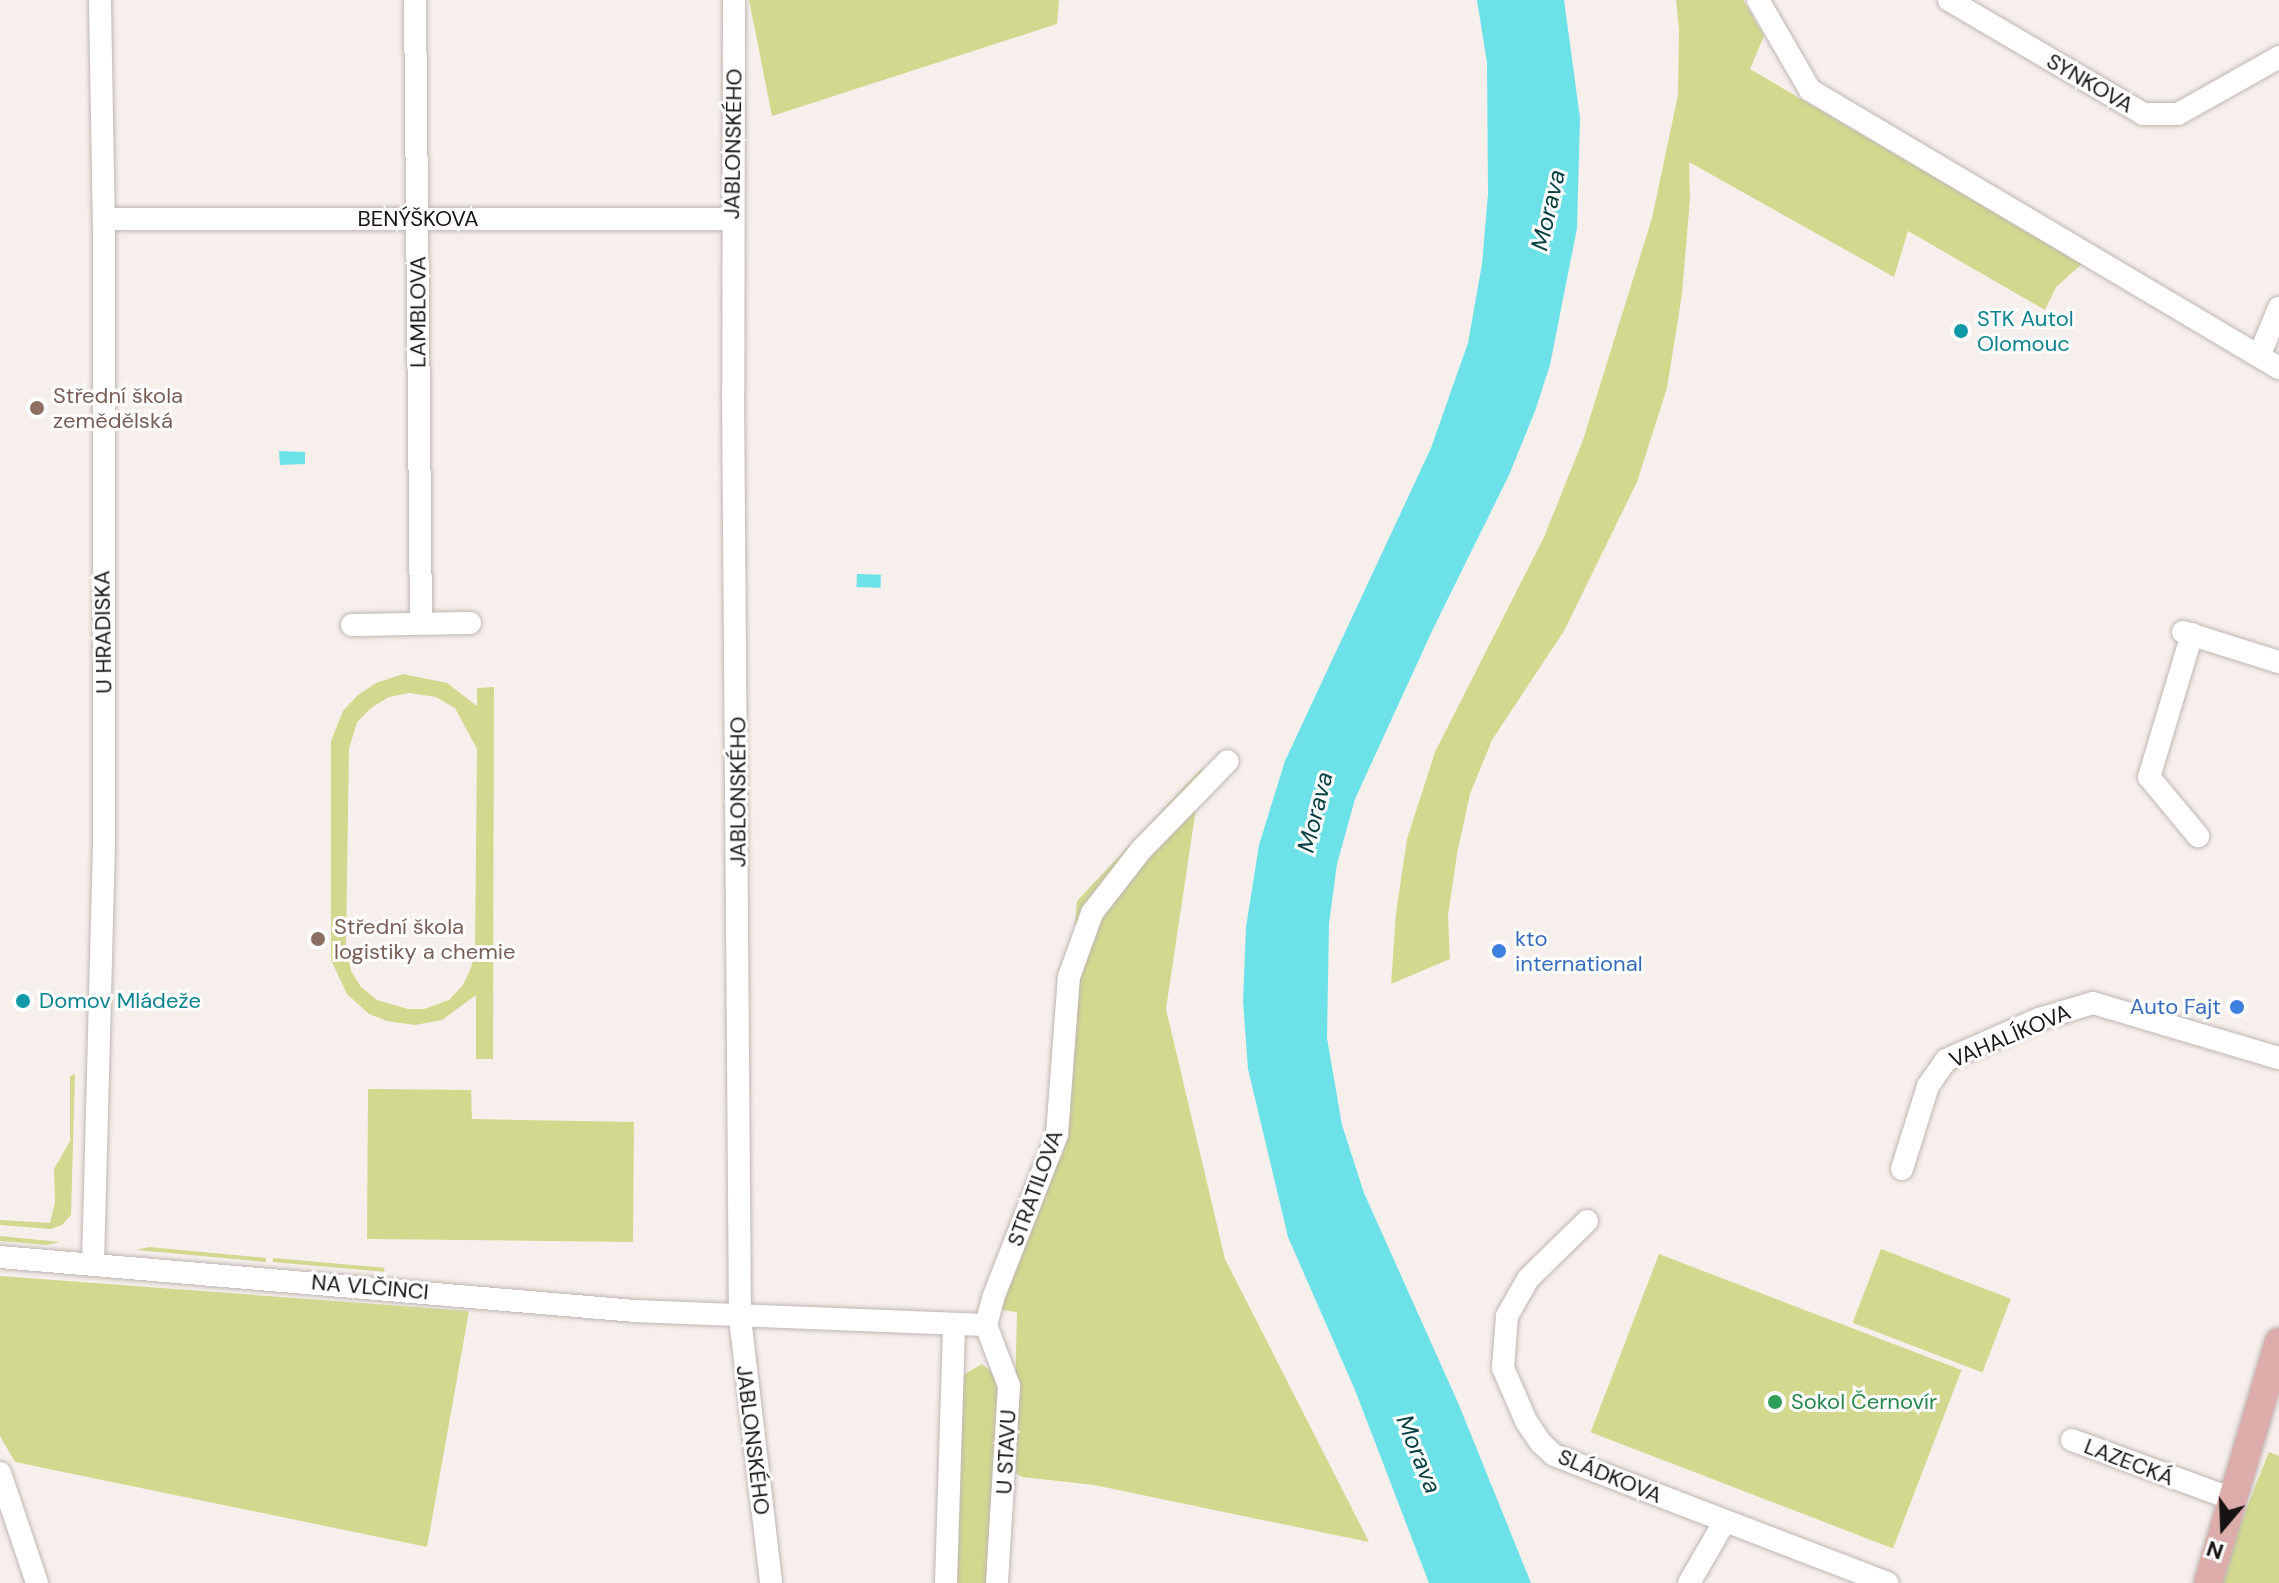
<!DOCTYPE html>
<meta charset="utf-8">
<style>
body{margin:0}
#map{position:relative;width:2279px;height:1583px;overflow:hidden;background:#f7efec;font-family:"DM Sans",sans-serif}
div>[style]{position:absolute}
.green>*{inset:0;background:#d2d98f;transform-origin:0 0}
.water>*{inset:0;background:#6ce2e8;transform-origin:0 0}
.roads{filter:drop-shadow(0 0 2px #bfb6b3) drop-shadow(0 0 2px #bfb6b3)}
.minor>*{height:22px;margin:-11px;padding:0 11px;transform-origin:11px;border-radius:11px;background:#fff}
.major>*{height:28px;margin:-14px;padding:0 14px;transform-origin:14px;border-radius:14px;background:#dcadaa}
.dots>*{width:22px;height:22px;translate:-50% -50%;box-sizing:border-box;border:4px solid #fefefe;border-radius:50%}
span{translate:-50% -50%;white-space:nowrap;text-align:center;line-height:1.15;-webkit-text-stroke:6px #fefefe;paint-order:stroke}
.street-label{font-size:22px;color:#161312}
.culture-label{font-size:22px;color:#0d838f}
.left{translate:0 -50%;text-align:left}
.education-label{font-size:22px;color:#785e54}
.shop-label{font-size:22px;color:#366cbe}
.right{translate:-100% -50%;text-align:right}
.leisure-label{font-size:22px;color:#27864d}
.water-label{font-size:24px;color:#064043;font-style:italic}
.north{position:absolute;left:2183px;top:1487px;width:80px;height:80px;-webkit-text-stroke:6px #fefefe;paint-order:stroke;rotate:199deg;font-size:22px;font-weight:700;line-height:32px;text-align:center;color:#161312}
.north::after{content:'';display:block;margin:auto;width:28px;height:36px;background:#161312;clip-path:polygon(50% 0,100% 100%,50% 72%,0 100%)}
</style>
<div id="map">
<div class="green">
<i style="clip-path:polygon(749px 0,1059px 0,1057px 24px,772px 116px)"></i>
<i style="clip-path:polygon(1676px 0,1743px 0,1764px 36px,1750px 69px,2082px 264px,2056px 287px,2045px 310px,1908px 231px,1894px 277px,1689px 162px,1690px 199px,1682px 294px,1667px 388px,1637px 482px,1564px 631px,1492px 740px,1470px 794px,1457px 854px,1448px 916px,1450px 959px,1391px 984px,1396px 913px,1407px 839px,1435px 752px,1544px 537px,1583px 440px,1652px 218px,1678px 95px,1679px 29px)"></i>
<i style="clip-path:polygon(evenodd,403px 674px,447px 683px,477px 706px,477px 688px,494px 687px,493px 1059px,476px 1059px,476px 995px,442px 1020px,415px 1025px,387px 1021px,369px 1014px,347px 994px,331px 960px,331px 741px,343px 711px,358px 695px,376px 683px,403px 674px,409px 693px,436px 697px,455px 708px,477px 749px,475px 950px,471px 968px,463px 985px,449px 1000px,424px 1009px,408px 1009px,377px 1000px,361px 987px,351px 971px,346px 944px,349px 749px,357px 722px,371px 708px,389px 697px,409px 693px)"></i>
<i style="clip-path:polygon(1202px 768px,1166px 1009px,1225px 1259px,1369px 1542px,1094px 1485px,1022px 1477px,1013px 1471px,1017px 1312px,1000px 1310px,1058px 1128px,1077px 901px)"></i>
<i style="clip-path:polygon(75px 1074px,71px 1215px,62px 1225px,51px 1229px,0 1225px,0 1220px,50px 1223px,55px 1202px,54px 1169px,70px 1141px,70px 1076px)"></i>
<i style="clip-path:polygon(368px 1089px,471px 1090px,472px 1119px,634px 1122px,633px 1242px,367px 1239px)"></i>
<i style="clip-path:polygon(0 1236px,60px 1242px,47px 1245px,0 1241px)"></i>
<i style="clip-path:polygon(149px 1247px,266px 1258px,266px 1262px,136px 1250px)"></i>
<i style="left:1881px;top:1249px;width:139px;height:79px;rotate:21deg"></i>
<i style="left:1659px;top:1254px;width:324px;height:191px;rotate:21deg"></i>
<i style="left:273px;top:1258px;width:112px;height:4px;rotate:5deg"></i>
<i style="clip-path:polygon(0 1276px,469px 1311px,427px 1547px,15px 1462px,0 1436px)"></i>
<i style="clip-path:polygon(982px 1364px,999px 1378px,990px 1583px,953px 1583px,963px 1375px)"></i>
<i style="clip-path:polygon(2269px 1452px,2279px 1456px,2279px 1583px,2222px 1583px,2231px 1547px)"></i>
</div>
<div class="water">
<i style="clip-path:polygon(1477px 0,1564px 0,1580px 118px,1577px 228px,1550px 365px,1535px 411px,1509px 475px,1433px 629px,1355px 799px,1337px 864px,1329px 923px,1327px 1038px,1342px 1125px,1364px 1193px,1459px 1405px,1531px 1583px,1429px 1583px,1355px 1390px,1288px 1237px,1248px 1069px,1243px 1001px,1246px 927px,1259px 845px,1285px 761px,1431px 448px,1468px 343px,1482px 264px,1488px 194px,1487px 63px)"></i>
<i style="clip-path:polygon(279px 451px,305px 452px,305px 464px,280px 465px)"></i>
<i style="left:857px;top:574px;width:24px;height:13px;rotate:2deg"></i>
</div>
<div class="roads">
<div class="minor">
<i style="left:415px;top:0;width:623px;rotate:89.45deg"></i>
<i style="left:734px;top:0;width:390px;rotate:90.1deg"></i>
<i style="left:733px;top:390px;width:928px;rotate:89.57deg"></i>
<i style="left:740px;top:1318px;width:267px;rotate:83.3deg"></i>
<i style="left:1758px;top:0;width:104px;rotate:60deg"></i>
<i style="left:1810px;top:90px;width:545px;rotate:30.66deg"></i>
<i style="left:1949px;top:0;width:225px;rotate:30.4deg"></i>
<i style="left:2143px;top:114px;width:35px"></i>
<i style="left:2178px;top:114px;width:116px;rotate:-29.4deg"></i>
<i style="left:104px;top:219px;width:628px"></i>
<i style="left:2260px;top:354px;width:50px;rotate:-67.6deg"></i>
<i style="left:352px;top:625px;width:118px;rotate:-1deg"></i>
<i style="left:2183px;top:632px;width:101px;rotate:17.4deg"></i>
<i style="left:2192px;top:634px;width:149px;rotate:106.7deg"></i>
<i style="left:2149px;top:777px;width:77px;rotate:50.3deg"></i>
<i style="left:1902px;top:1169px;width:87px;rotate:-72.6deg"></i>
<i style="left:1928px;top:1086px;width:32px;rotate:-55deg"></i>
<i style="left:1946px;top:1060px;width:102px;rotate:-23.8deg"></i>
<i style="left:2039px;top:1019px;width:56px;rotate:-16.5deg"></i>
<i style="left:2093px;top:1003px;width:194px;rotate:16.5deg"></i>
<i style="left:1587px;top:1221px;width:83px;rotate:135.5deg"></i>
<i style="left:1528px;top:1279px;width:43px;rotate:119.6deg"></i>
<i style="left:1507px;top:1316px;width:52px;rotate:94.4deg"></i>
<i style="left:1503px;top:1368px;width:58px;rotate:66.5deg"></i>
<i style="left:1526px;top:1421px;width:27px;rotate:56deg"></i>
<i style="left:1541px;top:1443px;width:18px;rotate:43deg"></i>
<i style="left:1554px;top:1455px;width:19px;rotate:21deg"></i>
<i style="left:1572px;top:1462px;width:338px;rotate:21deg"></i>
<i style="left:0;top:1257px;width:637px;rotate:4.86deg"></i>
<i style="left:635px;top:1311px;width:351px;rotate:2.3deg"></i>
<i style="left:93px;top:1264px;width:423px;rotate:-88.5deg"></i>
<i style="left:104px;top:841px;width:609px;rotate:-90deg"></i>
<i style="left:104px;top:232px;width:232px;rotate:-91deg"></i>
<i style="left:986px;top:1325px;width:28px;rotate:-75deg"></i>
<i style="left:993px;top:1298px;width:175px;rotate:-68.6deg"></i>
<i style="left:1057px;top:1135px;width:158px;rotate:-85.7deg"></i>
<i style="left:1069px;top:977px;width:68px;rotate:-70.2deg"></i>
<i style="left:1092px;top:913px;width:80px;rotate:-52.1deg"></i>
<i style="left:1141px;top:850px;width:124px;rotate:-45.7deg"></i>
<i style="left:986px;top:1325px;width:65px;rotate:69.3deg"></i>
<i style="left:1009px;top:1386px;width:197px;rotate:93.5deg"></i>
<i style="left:2072px;top:1440px;width:171px;rotate:20.2deg"></i>
<i style="left:0;top:1473px;width:116px;rotate:71.4deg"></i>
<i style="left:946px;top:1583px;width:259px;rotate:-88.2deg"></i>
<i style="left:1689px;top:1583px;width:72px;rotate:-59.9deg"></i>
</div>
<div class="major">
<i style="left:2208px;top:1583px;width:251px;rotate:-73.6deg"></i>
</div>
</div>
<div class="dots">
<i style="left:1961px;top:331px;background:#0f9aa8"></i>
<i style="left:37px;top:408px;background:#8d6e63"></i>
<i style="left:318px;top:939px;background:#8d6e63"></i>
<i style="left:1499px;top:951px;background:#3f7fe0"></i>
<i style="left:23px;top:1001px;background:#0f9aa8"></i>
<i style="left:2237px;top:1007px;background:#3f7fe0"></i>
<i style="left:1775px;top:1402px;background:#2e9e5b"></i>
</div>
<div class="street-label">
<span style="left:2090px;top:83px;rotate:30deg">SYNKOVA</span>
<span style="left:733px;top:144px;rotate:-89deg">JABLONSKÉHO</span>
<span style="left:418px;top:219px">BENÝŠKOVA</span>
<span style="left:418px;top:312px;rotate:-90deg">LAMBLOVA</span>
<span style="left:103px;top:632px;rotate:-91deg">U HRADISKA</span>
<span style="left:738px;top:792px;rotate:-90deg">JABLONSKÉHO</span>
<span style="left:2010px;top:1036px;rotate:-23deg">VAHALÍKOVA</span>
<span style="left:1035px;top:1188px;rotate:-70deg">STRATILOVA</span>
<span style="left:370px;top:1287px;rotate:5deg">NA VLČINCI</span>
<span style="left:753px;top:1440px;rotate:83deg">JABLONSKÉHO</span>
<span style="left:1006px;top:1452px;rotate:-87deg">U STAVU</span>
<span style="left:2129px;top:1462px;rotate:21deg">LAZECKÁ</span>
<span style="left:1610px;top:1476px;rotate:22deg">SLÁDKOVA</span>
</div>
<div class="culture-label">
<span class="left" style="left:1977px;top:331px">STK Autol<br>Olomouc</span>
<span class="left" style="left:39px;top:1001px">Domov Mládeže</span>
</div>
<div class="education-label">
<span class="left" style="left:53px;top:408px">Střední škola<br>zemědělská</span>
<span class="left" style="left:334px;top:939px">Střední škola<br>logistiky a chemie</span>
</div>
<div class="shop-label">
<span class="left" style="left:1515px;top:951px">kto<br>international</span>
<span class="right" style="left:2221px;top:1007px">Auto Fajt</span>
</div>
<div class="leisure-label">
<span class="left" style="left:1791px;top:1402px">Sokol Černovír</span>
</div>
<div class="water-label">
<span style="left:1548px;top:210px;rotate:-77deg">Morava</span>
<span style="left:1315px;top:812px;rotate:-76deg">Morava</span>
<span style="left:1419px;top:1454px;rotate:68deg">Morava</span>
</div>
<div class="north">N</div>
</div>
